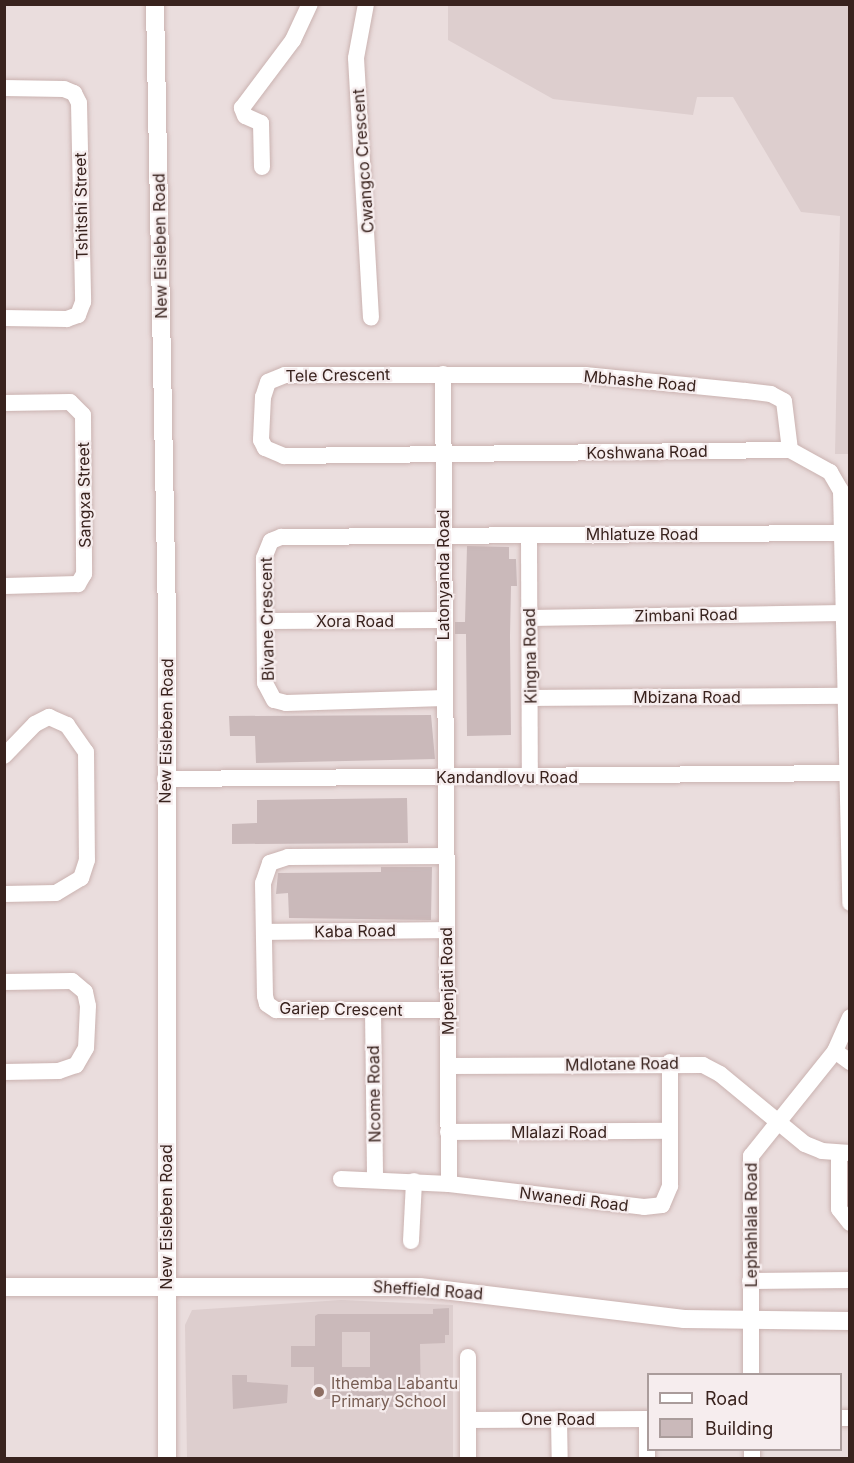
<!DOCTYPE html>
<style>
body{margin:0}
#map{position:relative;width:854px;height:1463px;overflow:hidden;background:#eadddd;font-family:Inter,sans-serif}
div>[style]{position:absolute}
.built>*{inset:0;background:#ddcece}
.building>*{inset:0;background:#cab9ba}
.roads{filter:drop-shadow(0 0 2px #cab2b0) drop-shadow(0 0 2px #cab2b0)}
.street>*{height:16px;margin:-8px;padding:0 8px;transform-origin:8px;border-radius:8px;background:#fff}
.secondary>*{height:18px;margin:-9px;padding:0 9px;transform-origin:9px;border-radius:9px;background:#fff}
.dots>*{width:16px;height:16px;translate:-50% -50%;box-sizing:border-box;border:3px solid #f6edee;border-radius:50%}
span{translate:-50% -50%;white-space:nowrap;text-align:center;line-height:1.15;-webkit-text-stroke:4.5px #f6edee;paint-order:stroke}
.street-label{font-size:16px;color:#39231e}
.education-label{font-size:16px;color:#785e54}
.left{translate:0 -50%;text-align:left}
.frame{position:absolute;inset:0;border:6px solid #39231e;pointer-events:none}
.legend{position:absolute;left:647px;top:1373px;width:195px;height:78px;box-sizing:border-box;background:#f6edee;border:2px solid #aa9c9b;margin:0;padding:8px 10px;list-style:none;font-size:18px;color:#39231e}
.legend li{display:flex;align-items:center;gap:12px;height:30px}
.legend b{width:30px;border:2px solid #aa9c9b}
</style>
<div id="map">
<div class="built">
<i style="clip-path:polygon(448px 5px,849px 5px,849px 454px,835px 454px,840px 216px,801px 212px,733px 97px,697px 97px,693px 115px,553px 99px,448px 40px)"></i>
<i style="clip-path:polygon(341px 1300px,453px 1305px,453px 1458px,187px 1458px,185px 1325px,192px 1310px)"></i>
</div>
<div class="building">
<i style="clip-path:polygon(467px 546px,509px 547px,509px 559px,516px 559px,517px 586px,511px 586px,510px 636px,511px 735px,467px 736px,466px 634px,455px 634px,455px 622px,465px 622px)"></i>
<i style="clip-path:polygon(431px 715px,435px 759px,256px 763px,255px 736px,230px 736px,229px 716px)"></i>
<i style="clip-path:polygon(407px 798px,408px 843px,232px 844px,232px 824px,257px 823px,257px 800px)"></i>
<i style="clip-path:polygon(381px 867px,432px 867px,431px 920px,289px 918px,288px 893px,276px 894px,278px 873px,381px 872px)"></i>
<i style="clip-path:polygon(evenodd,449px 1308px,449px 1335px,445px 1335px,445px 1343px,420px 1344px,421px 1407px,389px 1407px,389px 1399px,314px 1399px,314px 1367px,291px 1367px,291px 1346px,315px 1346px,315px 1316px,318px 1314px,433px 1314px,433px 1309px,449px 1308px,342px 1332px,370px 1332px,370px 1367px,342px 1367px,342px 1332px)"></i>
<i style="clip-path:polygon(232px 1375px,247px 1375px,247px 1382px,288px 1385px,287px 1403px,233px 1409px)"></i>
</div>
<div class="roads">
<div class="street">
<i style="left:366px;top:4px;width:55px;rotate:100.5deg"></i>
<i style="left:356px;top:58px;width:260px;rotate:86.7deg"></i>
<i style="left:4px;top:88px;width:60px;rotate:1deg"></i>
<i style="left:64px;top:89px;width:11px;rotate:22deg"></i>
<i style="left:74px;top:93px;width:11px;rotate:63deg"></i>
<i style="left:79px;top:103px;width:199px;rotate:88.8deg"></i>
<i style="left:83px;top:302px;width:14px;rotate:111deg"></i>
<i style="left:78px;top:315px;width:12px;rotate:160deg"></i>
<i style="left:67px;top:319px;width:63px;rotate:-179.1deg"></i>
<i style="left:262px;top:167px;width:44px;rotate:-91.3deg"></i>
<i style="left:261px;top:123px;width:17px;rotate:-156deg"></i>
<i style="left:245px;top:116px;width:9px;rotate:-111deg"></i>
<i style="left:242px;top:108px;width:85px;rotate:-53.1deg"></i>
<i style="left:293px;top:40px;width:40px;rotate:-65deg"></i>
<i style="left:443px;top:374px;width:810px;rotate:89.58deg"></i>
<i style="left:4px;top:403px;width:66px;rotate:-0.9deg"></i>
<i style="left:70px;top:402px;width:18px;rotate:45deg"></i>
<i style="left:83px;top:415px;width:159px;rotate:89.6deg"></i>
<i style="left:84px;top:574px;width:12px;rotate:121deg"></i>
<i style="left:78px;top:584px;width:74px;rotate:178.5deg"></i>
<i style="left:790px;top:450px;width:49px;rotate:-97deg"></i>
<i style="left:784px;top:401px;width:15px;rotate:-152deg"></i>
<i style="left:771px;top:394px;width:26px;rotate:-173deg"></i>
<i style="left:745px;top:391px;width:161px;rotate:-174.3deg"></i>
<i style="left:585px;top:375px;width:300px;rotate:180deg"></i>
<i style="left:285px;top:375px;width:18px;rotate:158deg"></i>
<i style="left:268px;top:382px;width:16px;rotate:108deg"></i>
<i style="left:263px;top:397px;width:43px;rotate:92.7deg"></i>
<i style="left:261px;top:440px;width:9px;rotate:63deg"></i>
<i style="left:265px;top:448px;width:21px;rotate:23deg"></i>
<i style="left:284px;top:456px;width:506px;rotate:-0.68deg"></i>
<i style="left:790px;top:450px;width:46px;rotate:28.8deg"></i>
<i style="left:830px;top:472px;width:22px;rotate:60deg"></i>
<i style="left:841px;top:491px;width:412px;rotate:88.7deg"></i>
<i style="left:529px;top:535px;width:242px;rotate:89.8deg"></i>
<i style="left:530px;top:618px;width:313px;rotate:-0.9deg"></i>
<i style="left:266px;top:621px;width:177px;rotate:-0.3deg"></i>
<i style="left:444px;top:698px;width:158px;rotate:178.2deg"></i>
<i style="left:286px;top:703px;width:12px;rotate:-166deg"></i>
<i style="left:274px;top:700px;width:19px;rotate:-118deg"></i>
<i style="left:265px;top:683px;width:125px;rotate:-90.5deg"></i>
<i style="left:264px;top:558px;width:18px;rotate:-68deg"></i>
<i style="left:271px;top:541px;width:11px;rotate:-22deg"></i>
<i style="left:281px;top:537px;width:561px;rotate:-0.41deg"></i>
<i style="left:531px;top:698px;width:312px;rotate:-0.4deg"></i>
<i style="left:4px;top:756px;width:45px;rotate:-45.9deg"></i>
<i style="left:35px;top:724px;width:16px;rotate:-27deg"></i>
<i style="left:49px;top:717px;width:20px;rotate:24deg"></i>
<i style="left:67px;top:725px;width:33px;rotate:55deg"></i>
<i style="left:86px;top:752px;width:108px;rotate:89.5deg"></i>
<i style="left:87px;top:860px;width:19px;rotate:108deg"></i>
<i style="left:81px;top:878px;width:29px;rotate:149deg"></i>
<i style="left:56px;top:893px;width:52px;rotate:178.9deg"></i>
<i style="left:165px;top:779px;width:685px;rotate:-0.5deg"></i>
<i style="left:445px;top:856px;width:157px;rotate:179.6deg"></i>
<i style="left:288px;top:857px;width:19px;rotate:162deg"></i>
<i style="left:270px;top:863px;width:21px;rotate:109deg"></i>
<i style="left:263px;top:883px;width:113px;rotate:89deg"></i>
<i style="left:265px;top:996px;width:8px;rotate:76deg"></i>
<i style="left:267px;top:1004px;width:11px;rotate:34deg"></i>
<i style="left:276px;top:1010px;width:171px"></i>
<i style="left:265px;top:932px;width:181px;rotate:-0.6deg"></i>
<i style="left:4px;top:982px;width:68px;rotate:-0.8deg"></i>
<i style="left:72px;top:981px;width:17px;rotate:40deg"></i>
<i style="left:85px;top:992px;width:14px;rotate:78deg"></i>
<i style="left:88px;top:1006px;width:42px;rotate:92.7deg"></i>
<i style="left:86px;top:1048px;width:20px;rotate:120deg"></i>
<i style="left:76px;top:1065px;width:18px;rotate:161deg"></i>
<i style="left:59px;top:1071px;width:55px;rotate:179deg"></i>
<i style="left:373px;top:1010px;width:169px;rotate:89.3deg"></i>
<i style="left:835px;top:1051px;width:19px;rotate:36deg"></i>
<i style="left:448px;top:1066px;width:255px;rotate:-0.2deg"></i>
<i style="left:703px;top:1065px;width:19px;rotate:28deg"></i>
<i style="left:720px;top:1074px;width:110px;rotate:39.5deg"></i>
<i style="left:805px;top:1144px;width:18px;rotate:22deg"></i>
<i style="left:822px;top:1151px;width:28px;rotate:4deg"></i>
<i style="left:448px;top:1132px;width:222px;rotate:-0.3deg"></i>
<i style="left:839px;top:1153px;width:56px;rotate:90deg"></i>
<i style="left:839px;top:1209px;width:18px;rotate:52deg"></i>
<i style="left:341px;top:1179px;width:108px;rotate:2.7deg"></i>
<i style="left:449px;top:1184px;width:196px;rotate:6.7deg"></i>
<i style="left:644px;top:1207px;width:18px;rotate:-6deg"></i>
<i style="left:662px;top:1205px;width:21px;rotate:-67deg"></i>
<i style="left:670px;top:1186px;width:124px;rotate:-90deg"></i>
<i style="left:411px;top:1241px;width:60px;rotate:-87.1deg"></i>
<i style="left:750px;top:1281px;width:100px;rotate:-0.6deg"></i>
<i style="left:751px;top:1374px;width:218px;rotate:-90deg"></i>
<i style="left:751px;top:1156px;width:134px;rotate:-51.3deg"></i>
<i style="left:835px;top:1051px;width:37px;rotate:-66deg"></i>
<i style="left:840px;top:1418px;width:10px"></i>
<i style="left:559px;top:1419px;width:39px;rotate:89deg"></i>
<i style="left:647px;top:1419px;width:39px;rotate:90deg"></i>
<i style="left:468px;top:1420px;width:180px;rotate:-0.3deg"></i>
<i style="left:752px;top:1450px;width:8px;rotate:90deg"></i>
<i style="left:468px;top:1458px;width:101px;rotate:-90deg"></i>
</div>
<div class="secondary">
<i style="left:155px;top:4px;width:615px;rotate:88.88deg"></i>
<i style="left:167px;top:619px;width:839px;rotate:90deg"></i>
<i style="left:4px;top:1287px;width:416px"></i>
<i style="left:420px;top:1287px;width:266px;rotate:6.9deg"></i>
<i style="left:684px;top:1319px;width:166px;rotate:0.7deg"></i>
</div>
</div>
<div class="dots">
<i style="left:319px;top:1392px;background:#8d6e63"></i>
</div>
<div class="street-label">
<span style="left:363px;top:161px;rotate:-94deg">Cwangco Crescent</span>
<span style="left:81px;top:206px;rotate:-91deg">Tshitshi Street</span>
<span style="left:160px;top:246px;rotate:-91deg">New Eisleben Road</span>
<span style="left:338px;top:375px;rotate:-1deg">Tele Crescent</span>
<span style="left:640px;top:381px;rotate:5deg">Mbhashe Road</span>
<span style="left:647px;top:452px;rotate:-1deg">Koshwana Road</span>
<span style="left:84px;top:495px;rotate:-91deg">Sangxa Street</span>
<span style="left:642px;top:534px">Mhlatuze Road</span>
<span style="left:443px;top:575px;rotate:-90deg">Latonyanda Road</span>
<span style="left:686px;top:615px;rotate:-1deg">Zimbani Road</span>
<span style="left:267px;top:619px;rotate:-91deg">Bivane Crescent</span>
<span style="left:355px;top:621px">Xora Road</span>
<span style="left:530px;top:656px;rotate:-91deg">Kingna Road</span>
<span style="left:687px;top:697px">Mbizana Road</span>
<span style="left:166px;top:731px;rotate:-89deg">New Eisleben Road</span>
<span style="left:507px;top:777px">Kandandlovu Road</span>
<span style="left:355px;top:931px;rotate:-1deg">Kaba Road</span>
<span style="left:447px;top:981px;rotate:-91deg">Mpenjati Road</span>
<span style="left:341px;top:1009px;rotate:1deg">Gariep Crescent</span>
<span style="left:622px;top:1064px;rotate:-1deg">Mdlotane Road</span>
<span style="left:374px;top:1094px;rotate:-91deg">Ncome Road</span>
<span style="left:559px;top:1132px">Mlalazi Road</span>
<span style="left:574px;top:1199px;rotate:7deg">Nwanedi Road</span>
<span style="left:166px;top:1217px;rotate:-90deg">New Eisleben Road</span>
<span style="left:751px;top:1225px;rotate:-90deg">Lephahlala Road</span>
<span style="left:428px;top:1290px;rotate:4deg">Sheffield Road</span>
<span style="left:558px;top:1419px">One Road</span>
</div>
<div class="education-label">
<span class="left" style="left:331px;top:1392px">Ithemba Labantu<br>Primary School</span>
</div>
<div class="frame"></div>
<ul class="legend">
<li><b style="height:8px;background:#fff"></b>Road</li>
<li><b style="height:16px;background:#cab9ba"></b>Building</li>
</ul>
</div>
